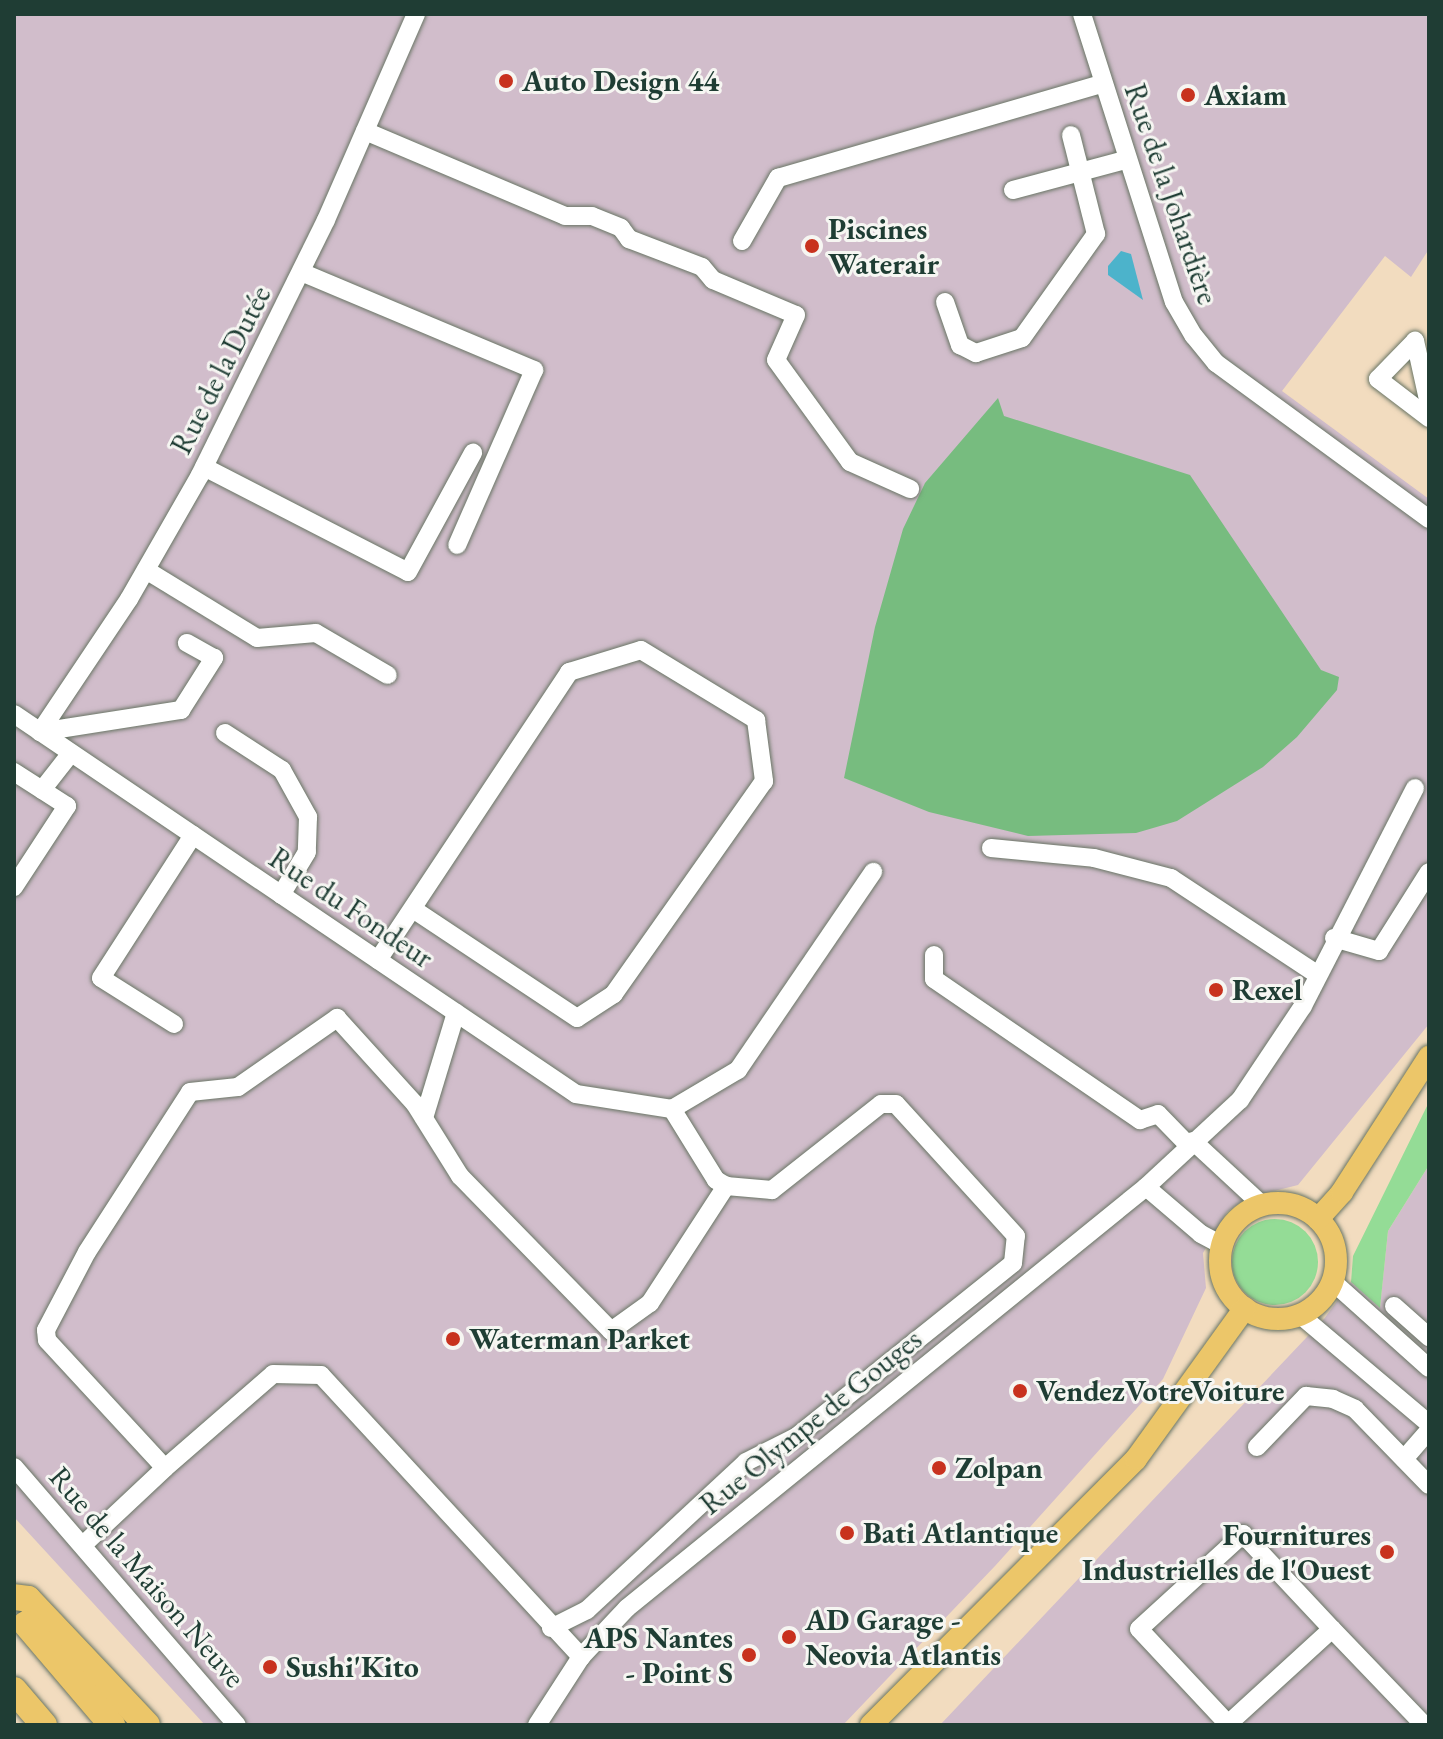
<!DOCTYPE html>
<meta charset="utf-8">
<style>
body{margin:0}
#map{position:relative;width:1443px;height:1739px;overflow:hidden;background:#f2dcbf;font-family:"EB Garamond",serif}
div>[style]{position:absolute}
.industrial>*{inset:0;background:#d1bdcb}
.green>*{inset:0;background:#94dc96}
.round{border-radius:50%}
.forest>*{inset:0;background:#77bc7f}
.water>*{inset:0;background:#4cb3cb}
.roads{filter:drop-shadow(0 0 2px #697565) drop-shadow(0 0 2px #697565)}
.minor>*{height:18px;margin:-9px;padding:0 9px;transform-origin:9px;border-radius:9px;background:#fff}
.major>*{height:22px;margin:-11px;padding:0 11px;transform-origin:11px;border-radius:11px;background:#ecc669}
.major>.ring{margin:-11px;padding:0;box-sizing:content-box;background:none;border:22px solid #ecc669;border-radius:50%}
.highway>*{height:26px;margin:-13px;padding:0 13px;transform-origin:13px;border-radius:13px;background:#ecc669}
.dots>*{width:22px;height:22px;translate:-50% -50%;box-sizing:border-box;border:4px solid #f6f6f2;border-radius:50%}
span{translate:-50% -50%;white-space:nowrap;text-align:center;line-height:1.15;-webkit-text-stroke:6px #f6f6f2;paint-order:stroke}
.poi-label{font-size:30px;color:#1f3d34;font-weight:700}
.left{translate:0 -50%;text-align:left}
.right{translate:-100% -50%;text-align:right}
.street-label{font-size:30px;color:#1f3d34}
.frame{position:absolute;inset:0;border:16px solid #1f3d34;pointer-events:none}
</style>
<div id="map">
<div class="industrial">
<i style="clip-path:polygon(14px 14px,1429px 14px,1429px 249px,1411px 277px,1385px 256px,1282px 391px,1429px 499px,1429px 1024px,1298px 1185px,1246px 1198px,1227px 1212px,1203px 1253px,1206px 1288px,1163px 1379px,995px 1566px,843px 1725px,205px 1725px,14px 1517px)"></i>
<i style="clip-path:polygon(1429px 1165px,1429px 1725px,940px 1725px,1324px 1319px,1351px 1282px,1380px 1307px,1388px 1231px)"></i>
</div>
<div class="green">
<i style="clip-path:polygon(1429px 1102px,1429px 1165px,1388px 1231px,1380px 1308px,1351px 1282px,1353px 1256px)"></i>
<i class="round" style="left:1232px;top:1219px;width:86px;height:86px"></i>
</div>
<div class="forest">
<i style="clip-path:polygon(998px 398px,1004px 416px,1190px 475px,1321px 670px,1339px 677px,1337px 690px,1297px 737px,1263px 767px,1177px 821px,1136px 833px,1028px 836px,929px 812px,844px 778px,875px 627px,903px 529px,925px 483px)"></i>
</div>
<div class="water">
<i style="clip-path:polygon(1121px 251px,1131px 254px,1143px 300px,1108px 275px,1108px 266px)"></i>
</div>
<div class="roads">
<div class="minor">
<i style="left:1082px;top:14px;width:302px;rotate:72.3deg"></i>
<i style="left:1174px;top:302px;width:39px;rotate:60deg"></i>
<i style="left:1194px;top:336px;width:35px;rotate:51deg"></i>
<i style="left:1216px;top:363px;width:264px;rotate:36.2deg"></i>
<i style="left:365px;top:131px;width:217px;rotate:23deg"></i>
<i style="left:565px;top:216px;width:27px"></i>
<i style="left:592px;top:216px;width:31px;rotate:22deg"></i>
<i style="left:621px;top:228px;width:14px;rotate:54deg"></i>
<i style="left:629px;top:239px;width:78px;rotate:21deg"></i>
<i style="left:702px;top:267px;width:17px;rotate:50deg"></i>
<i style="left:713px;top:280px;width:90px;rotate:22.9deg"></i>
<i style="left:796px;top:315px;width:49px;rotate:114deg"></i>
<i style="left:776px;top:360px;width:126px;rotate:54deg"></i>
<i style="left:850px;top:462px;width:66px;rotate:24.2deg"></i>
<i style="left:1013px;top:190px;width:116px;rotate:-15deg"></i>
<i style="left:742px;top:241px;width:73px;rotate:-60.3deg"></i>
<i style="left:778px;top:178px;width:337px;rotate:-16.2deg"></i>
<i style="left:301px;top:272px;width:253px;rotate:22.8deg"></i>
<i style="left:534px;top:370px;width:191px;rotate:113.7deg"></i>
<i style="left:945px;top:302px;width:46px;rotate:70.8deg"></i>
<i style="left:960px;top:345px;width:18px;rotate:27deg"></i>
<i style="left:976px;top:353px;width:48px;rotate:-18.1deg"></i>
<i style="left:1022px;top:338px;width:128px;rotate:-54.6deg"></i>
<i style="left:1096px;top:234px;width:102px;rotate:-104.2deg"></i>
<i style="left:1429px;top:404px;width:65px;rotate:-102.5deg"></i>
<i style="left:1415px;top:341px;width:53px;rotate:134.2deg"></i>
<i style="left:1378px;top:379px;width:64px;rotate:37.4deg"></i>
<i style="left:204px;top:467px;width:229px;rotate:27.2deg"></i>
<i style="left:408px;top:572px;width:136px;rotate:-61.4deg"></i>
<i style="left:146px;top:570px;width:130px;rotate:31.5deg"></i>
<i style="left:257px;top:638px;width:59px;rotate:-4.8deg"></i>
<i style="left:316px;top:633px;width:83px;rotate:30.3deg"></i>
<i style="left:14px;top:714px;width:678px;rotate:34.06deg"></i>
<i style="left:576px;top:1094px;width:97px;rotate:8.9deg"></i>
<i style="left:40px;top:732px;width:160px;rotate:-56.2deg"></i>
<i style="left:129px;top:599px;width:143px;rotate:-60.2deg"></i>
<i style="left:200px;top:475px;width:284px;rotate:-63.7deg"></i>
<i style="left:326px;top:220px;width:225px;rotate:-66.4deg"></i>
<i style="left:40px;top:732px;width:143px;rotate:-8.9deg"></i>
<i style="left:181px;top:710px;width:62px;rotate:-57.6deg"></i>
<i style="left:214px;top:658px;width:31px;rotate:-151deg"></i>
<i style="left:225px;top:733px;width:68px;rotate:33deg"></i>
<i style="left:282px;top:770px;width:54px;rotate:61deg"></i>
<i style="left:308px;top:817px;width:35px;rotate:92deg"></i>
<i style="left:307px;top:852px;width:50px;rotate:121.2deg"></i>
<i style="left:14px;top:772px;width:63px;rotate:32.7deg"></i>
<i style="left:67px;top:806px;width:97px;rotate:123.2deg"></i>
<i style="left:42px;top:790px;width:47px;rotate:-51.9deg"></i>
<i style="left:991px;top:848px;width:103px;rotate:5.5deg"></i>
<i style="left:1094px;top:858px;width:80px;rotate:14.6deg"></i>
<i style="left:1171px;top:878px;width:176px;rotate:33.4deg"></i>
<i style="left:1334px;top:938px;width:47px;rotate:16.1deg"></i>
<i style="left:1379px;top:951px;width:93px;rotate:-57.7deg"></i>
<i style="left:934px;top:955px;width:24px;rotate:90deg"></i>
<i style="left:934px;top:979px;width:250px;rotate:34.4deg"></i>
<i style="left:1140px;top:1120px;width:19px;rotate:-18deg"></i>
<i style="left:1158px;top:1114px;width:45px;rotate:45.9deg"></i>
<i style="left:378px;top:960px;width:346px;rotate:-56.4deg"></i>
<i style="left:569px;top:672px;width:75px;rotate:-17deg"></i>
<i style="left:641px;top:650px;width:135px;rotate:31.3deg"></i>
<i style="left:756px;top:720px;width:62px;rotate:82.5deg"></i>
<i style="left:764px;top:781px;width:261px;rotate:125.2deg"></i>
<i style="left:614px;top:994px;width:44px;rotate:147deg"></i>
<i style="left:577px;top:1018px;width:197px;rotate:-146.4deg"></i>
<i style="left:174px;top:1024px;width:86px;rotate:-147.8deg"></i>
<i style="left:101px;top:978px;width:170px;rotate:-57.2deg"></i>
<i style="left:672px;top:1109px;width:77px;rotate:-30.6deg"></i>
<i style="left:738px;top:1070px;width:240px;rotate:-55.7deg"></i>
<i style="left:424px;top:1118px;width:110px;rotate:-73.1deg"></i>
<i style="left:1193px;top:1141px;width:94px;rotate:42.8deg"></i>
<i style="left:1146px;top:1187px;width:72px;rotate:40.5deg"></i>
<i style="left:1201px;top:1234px;width:24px;rotate:28deg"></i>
<i style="left:1332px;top:1281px;width:130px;rotate:41.9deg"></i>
<i style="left:1394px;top:1306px;width:47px;rotate:41.5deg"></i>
<i style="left:1299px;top:1314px;width:170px;rotate:40.2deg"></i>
<i style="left:1257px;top:1447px;width:71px;rotate:-46.1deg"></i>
<i style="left:1306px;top:1396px;width:27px;rotate:6deg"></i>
<i style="left:1333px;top:1399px;width:24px;rotate:24deg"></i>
<i style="left:1355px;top:1409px;width:106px;rotate:45.8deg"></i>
<i style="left:1404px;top:1459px;width:38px;rotate:-49deg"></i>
<i style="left:14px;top:1467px;width:341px;rotate:49.2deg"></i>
<i style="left:165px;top:1468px;width:143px;rotate:-41deg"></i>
<i style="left:273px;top:1374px;width:48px;rotate:1.2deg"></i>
<i style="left:321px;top:1375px;width:384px;rotate:47.3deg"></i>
<i style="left:83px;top:1545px;width:112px;rotate:-43.2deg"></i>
<i style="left:165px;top:1468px;width:174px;rotate:-132.7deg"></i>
<i style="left:47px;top:1340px;width:10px;rotate:-96deg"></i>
<i style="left:46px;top:1330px;width:88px;rotate:-62.3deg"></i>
<i style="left:87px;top:1252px;width:190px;rotate:-57.2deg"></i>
<i style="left:190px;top:1092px;width:48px;rotate:-5.9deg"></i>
<i style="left:238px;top:1087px;width:121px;rotate:-34.9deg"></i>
<i style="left:337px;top:1018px;width:116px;rotate:47.8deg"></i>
<i style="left:415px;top:1104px;width:85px;rotate:58deg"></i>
<i style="left:460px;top:1176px;width:216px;rotate:45.7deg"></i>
<i style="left:611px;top:1331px;width:48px;rotate:-35.7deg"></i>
<i style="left:650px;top:1303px;width:140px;rotate:-57deg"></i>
<i style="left:551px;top:1628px;width:40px;rotate:-26.6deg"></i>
<i style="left:587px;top:1610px;width:217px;rotate:-42.9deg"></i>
<i style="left:746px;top:1462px;width:56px;rotate:-26.6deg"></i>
<i style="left:796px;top:1437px;width:278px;rotate:-38.7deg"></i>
<i style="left:1013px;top:1263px;width:27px;rotate:-84deg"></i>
<i style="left:1016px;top:1236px;width:178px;rotate:-132.3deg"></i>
<i style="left:896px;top:1104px;width:15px;rotate:180deg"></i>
<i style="left:881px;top:1104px;width:139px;rotate:141.7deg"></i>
<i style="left:772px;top:1190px;width:46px;rotate:-175deg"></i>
<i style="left:726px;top:1186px;width:12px;rotate:-149deg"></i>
<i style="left:716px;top:1180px;width:84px;rotate:-121.8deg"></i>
<i style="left:1332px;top:1629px;width:141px;rotate:137.6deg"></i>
<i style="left:1228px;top:1724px;width:130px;rotate:-133.1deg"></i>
<i style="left:1139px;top:1629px;width:141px;rotate:-42.4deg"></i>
<i style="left:1243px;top:1534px;width:130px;rotate:46.9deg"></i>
<i style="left:1332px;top:1629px;width:133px;rotate:46.2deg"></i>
<i style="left:537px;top:1725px;width:81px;rotate:-57.1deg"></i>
<i style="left:581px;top:1657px;width:67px;rotate:-46.8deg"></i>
<i style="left:627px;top:1608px;width:668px;rotate:-39.05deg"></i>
<i style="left:1146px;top:1187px;width:128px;rotate:-42.8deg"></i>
<i style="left:1240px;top:1100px;width:113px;rotate:-56.2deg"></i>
<i style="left:1303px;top:1006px;width:245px;rotate:-62.8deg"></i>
</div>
<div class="major">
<i class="ring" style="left:1220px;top:1203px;width:94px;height:94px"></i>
<i style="left:1318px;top:1219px;width:36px;rotate:-48deg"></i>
<i style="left:1342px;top:1192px;width:161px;rotate:-57.2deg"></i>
<i style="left:871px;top:1725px;width:375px;rotate:-45.1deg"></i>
<i style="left:1136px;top:1459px;width:186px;rotate:-54.2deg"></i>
</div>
<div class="highway">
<i style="left:14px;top:1597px;width:14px;rotate:8deg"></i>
<i style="left:28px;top:1599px;width:173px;rotate:46.6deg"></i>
<i style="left:26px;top:1624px;width:133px;rotate:49.6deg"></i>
<i style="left:14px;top:1690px;width:46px;rotate:49.4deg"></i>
</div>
</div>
<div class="dots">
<i style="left:506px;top:81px;background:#c8321e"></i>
<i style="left:1188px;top:95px;background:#c8321e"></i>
<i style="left:812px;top:246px;background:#c8321e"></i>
<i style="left:1216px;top:990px;background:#c8321e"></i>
<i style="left:453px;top:1339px;background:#c8321e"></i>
<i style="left:1020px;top:1391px;background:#c8321e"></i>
<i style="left:939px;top:1468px;background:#c8321e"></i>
<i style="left:847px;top:1533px;background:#c8321e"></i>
<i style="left:1387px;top:1552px;background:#c8321e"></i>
<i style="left:789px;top:1637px;background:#c8321e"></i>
<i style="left:749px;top:1655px;background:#c8321e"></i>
<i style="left:270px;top:1667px;background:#c8321e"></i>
</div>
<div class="poi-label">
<span class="left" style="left:522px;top:81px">Auto Design 44</span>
<span class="left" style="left:1204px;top:95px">Axiam</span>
<span class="left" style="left:828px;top:246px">Piscines<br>Waterair</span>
<span class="left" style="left:1232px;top:990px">Rexel</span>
<span class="left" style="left:469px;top:1339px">Waterman Parket</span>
<span class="left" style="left:1036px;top:1391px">VendezVotreVoiture</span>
<span class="left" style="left:955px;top:1468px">Zolpan</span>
<span class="left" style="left:863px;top:1533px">Bati Atlantique</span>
<span class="right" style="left:1371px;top:1552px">Fournitures<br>Industrielles de l'Ouest</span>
<span class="left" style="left:805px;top:1637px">AD Garage -<br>Neovia Atlantis</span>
<span class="right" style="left:733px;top:1655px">APS Nantes<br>- Point S</span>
<span class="left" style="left:286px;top:1667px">Sushi'Kito</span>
</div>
<div class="street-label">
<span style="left:1171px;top:194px;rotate:71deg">Rue de la Johardière</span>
<span style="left:221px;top:370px;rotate:-63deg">Rue de la Dutée</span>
<span style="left:351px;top:908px;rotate:34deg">Rue du Fondeur</span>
<span style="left:811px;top:1422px;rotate:-39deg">Rue Olympe de Gouges</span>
<span style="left:147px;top:1577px;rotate:49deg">Rue de la Maison Neuve</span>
</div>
<div class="frame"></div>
</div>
